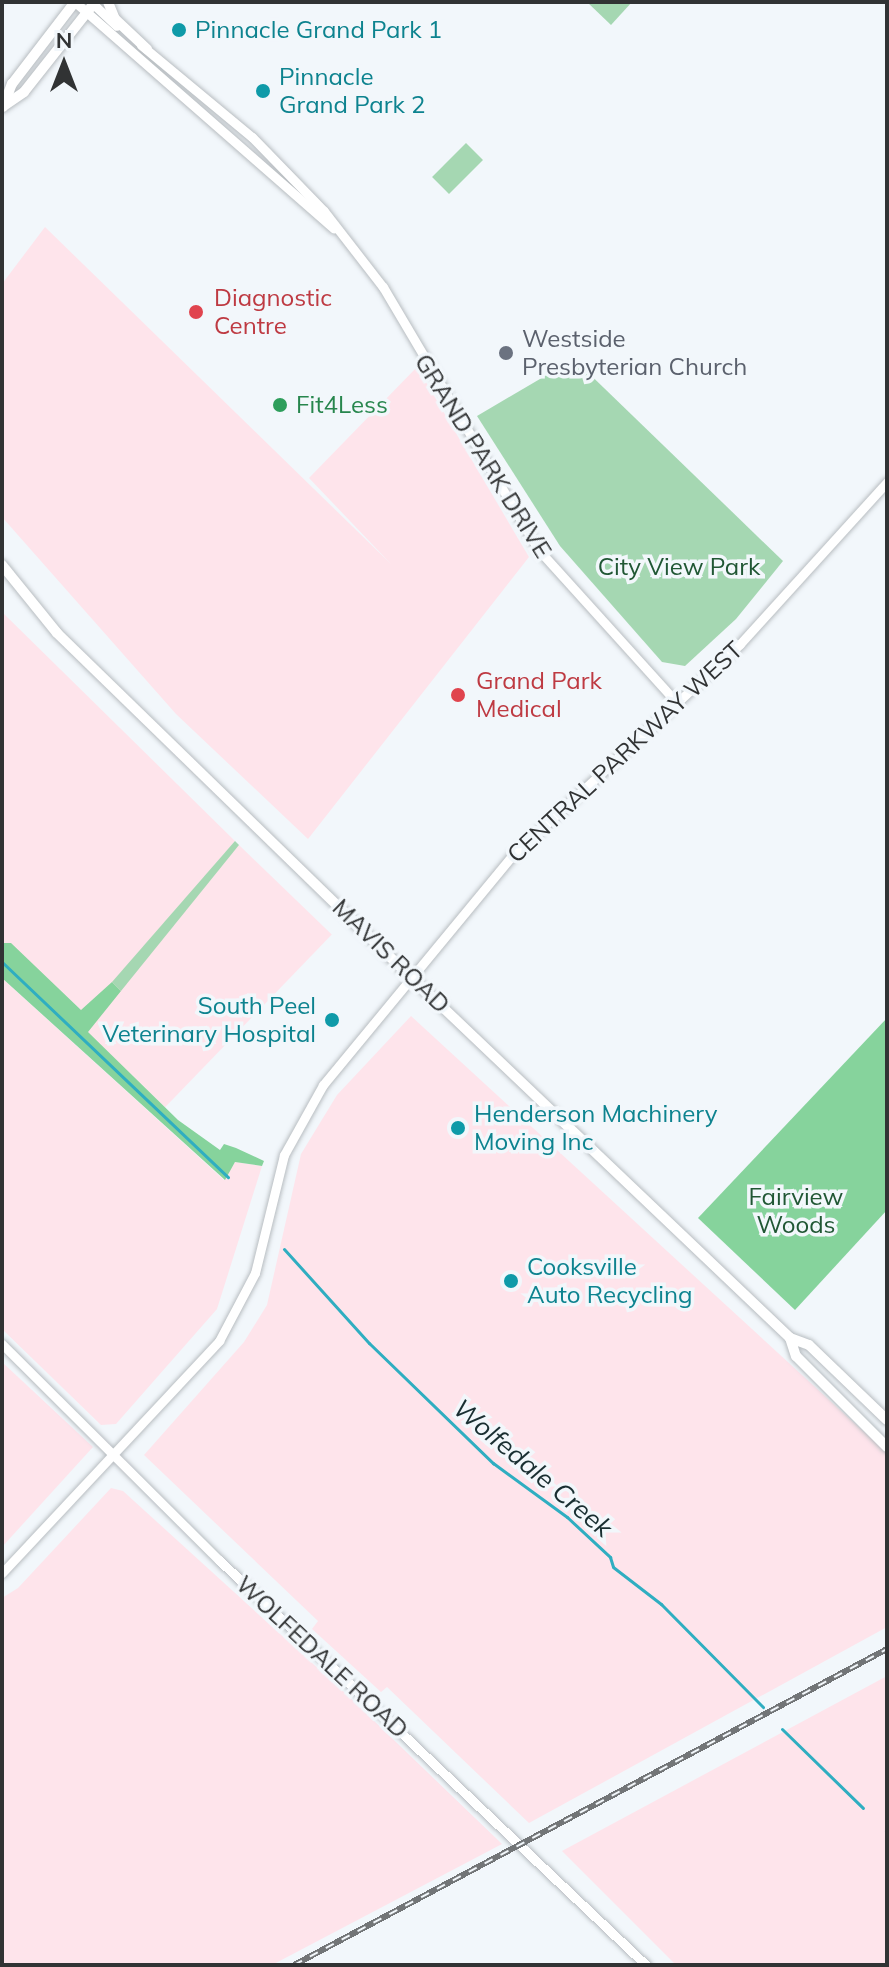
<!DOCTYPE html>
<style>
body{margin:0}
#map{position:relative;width:889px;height:1967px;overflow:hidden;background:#f2f7fb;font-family:Mulish,sans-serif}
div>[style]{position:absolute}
.industrial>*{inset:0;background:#fee4eb;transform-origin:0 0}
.green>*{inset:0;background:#a5d7b2;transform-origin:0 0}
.forest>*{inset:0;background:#86d39c}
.stream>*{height:3px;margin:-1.5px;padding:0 1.5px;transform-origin:1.5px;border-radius:1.5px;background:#2faec1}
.roads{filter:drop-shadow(0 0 2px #b8bdc1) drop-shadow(0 0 2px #b8bdc1)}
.tertiary>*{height:9px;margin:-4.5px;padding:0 4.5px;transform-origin:4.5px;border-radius:4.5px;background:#fff}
.secondary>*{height:10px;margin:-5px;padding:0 5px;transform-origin:5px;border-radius:5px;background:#fff}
.rail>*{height:6px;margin-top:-3px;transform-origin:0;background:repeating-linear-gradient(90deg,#f2f7fb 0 9px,#727577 0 18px);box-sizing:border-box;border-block:2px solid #727577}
.dots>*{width:22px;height:22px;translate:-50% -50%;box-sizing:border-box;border:4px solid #f2f7fb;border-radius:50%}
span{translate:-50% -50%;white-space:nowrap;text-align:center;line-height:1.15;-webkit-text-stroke:7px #f2f7fb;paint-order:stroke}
.culture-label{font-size:24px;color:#0d838f}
.left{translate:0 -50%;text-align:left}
.right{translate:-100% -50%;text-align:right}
.health-label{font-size:24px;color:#be3a42}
.worship-label{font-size:24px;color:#5b616d}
.leisure-label{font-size:24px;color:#27864d}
.street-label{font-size:24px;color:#313334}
.park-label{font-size:24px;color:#205734}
.water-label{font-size:26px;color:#192e31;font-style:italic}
.frame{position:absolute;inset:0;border:4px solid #313334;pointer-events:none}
.north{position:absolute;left:24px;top:24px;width:80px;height:80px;-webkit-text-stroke:6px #f2f7fb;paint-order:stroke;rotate:0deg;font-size:22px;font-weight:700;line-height:32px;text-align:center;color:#313334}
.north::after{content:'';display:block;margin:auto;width:28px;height:36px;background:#313334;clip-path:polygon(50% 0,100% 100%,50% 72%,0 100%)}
</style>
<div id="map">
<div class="industrial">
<i style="clip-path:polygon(45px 227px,391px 564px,309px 478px,417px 367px,529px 557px,308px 839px,176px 714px,2px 517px,2px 284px)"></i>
<i style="clip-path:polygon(2px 612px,235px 841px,137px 959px,81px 1010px,11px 944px,2px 943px)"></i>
<i style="left:239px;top:845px;width:129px;height:240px;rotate:44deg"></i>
<i style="clip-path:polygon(2px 978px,224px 1180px,235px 1162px,262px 1166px,217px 1309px,116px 1424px,101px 1425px,2px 1329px)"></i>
<i style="clip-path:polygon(411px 1016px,887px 1453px,887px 1627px,529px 1823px,387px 1687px,381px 1692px,312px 1629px,318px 1621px,144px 1455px,244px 1342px,267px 1305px,301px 1154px,337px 1095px)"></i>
<i style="clip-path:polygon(2px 1362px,93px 1447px,2px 1547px)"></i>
<i style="clip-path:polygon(111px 1488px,123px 1491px,345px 1693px,502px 1844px,272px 1965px,2px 1965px,2px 1598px,18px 1588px)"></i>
<i style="clip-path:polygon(887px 1676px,887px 1965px,676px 1965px,562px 1851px)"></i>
</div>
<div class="green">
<i style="clip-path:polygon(587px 2px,632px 2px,611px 25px)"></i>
<i style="left:466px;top:143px;width:24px;height:48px;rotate:45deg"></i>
<i style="clip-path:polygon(574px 359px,783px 561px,736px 619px,685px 666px,662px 662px,560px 546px,477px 416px)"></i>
<i style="clip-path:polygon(235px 841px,239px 845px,121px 991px,112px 982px)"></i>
</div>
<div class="forest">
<i style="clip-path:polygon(2px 943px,11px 943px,81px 1010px,112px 982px,121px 991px,88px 1032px,178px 1120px,220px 1150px,224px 1144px,236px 1148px,264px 1161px,262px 1166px,235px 1162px,225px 1180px,2px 978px)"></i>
<i style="clip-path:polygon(887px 1018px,887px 1210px,795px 1310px,698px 1218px)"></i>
</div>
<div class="stream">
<i style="left:2px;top:962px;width:312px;rotate:43.6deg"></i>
<i style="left:284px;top:1249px;width:127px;rotate:47.9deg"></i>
<i style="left:369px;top:1343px;width:173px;rotate:44.1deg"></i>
<i style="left:493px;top:1463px;width:92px;rotate:36.1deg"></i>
<i style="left:567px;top:1517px;width:59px;rotate:42.9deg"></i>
<i style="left:610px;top:1557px;width:10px;rotate:73deg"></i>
<i style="left:613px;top:1567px;width:61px;rotate:37.6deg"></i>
<i style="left:661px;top:1604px;width:145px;rotate:45.3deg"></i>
<i style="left:782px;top:1729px;width:113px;rotate:44.3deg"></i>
<i style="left:886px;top:1831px;width:1px;rotate:45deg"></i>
</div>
<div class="roads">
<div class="tertiary">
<i style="left:75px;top:2px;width:344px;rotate:41.2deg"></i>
<i style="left:91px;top:2px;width:35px;rotate:43deg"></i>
<i style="left:141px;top:45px;width:144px;rotate:39.7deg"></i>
<i style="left:252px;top:137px;width:103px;rotate:45.8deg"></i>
<i style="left:324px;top:211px;width:96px;rotate:52.2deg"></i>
<i style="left:383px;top:287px;width:304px;rotate:59.4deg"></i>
<i style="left:538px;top:549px;width:207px;rotate:47.9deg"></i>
<i style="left:2px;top:1344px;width:306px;rotate:44.9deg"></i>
<i style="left:219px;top:1560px;width:589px;rotate:43.49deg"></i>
<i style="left:2px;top:1573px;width:318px;rotate:-46.9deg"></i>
<i style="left:219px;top:1341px;width:77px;rotate:-62.1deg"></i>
<i style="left:255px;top:1273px;width:122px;rotate:-76.2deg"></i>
<i style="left:284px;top:1155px;width:80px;rotate:-60.9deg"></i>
<i style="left:323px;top:1085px;width:297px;rotate:-50.5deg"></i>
<i style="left:512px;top:856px;width:311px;rotate:-42.9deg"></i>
<i style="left:740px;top:644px;width:219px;rotate:-47.8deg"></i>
</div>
<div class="secondary">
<i style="left:108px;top:2px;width:18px;rotate:68deg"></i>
<i style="left:115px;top:19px;width:44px;rotate:43.2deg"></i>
<i style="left:5px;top:105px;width:23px;rotate:-34deg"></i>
<i style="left:24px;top:92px;width:115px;rotate:-51.7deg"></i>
<i style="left:3px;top:107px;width:25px;rotate:-69deg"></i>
<i style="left:12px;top:84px;width:103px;rotate:-52.5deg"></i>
<i style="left:2px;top:565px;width:87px;rotate:51deg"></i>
<i style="left:57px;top:633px;width:495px;rotate:44.2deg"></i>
<i style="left:412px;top:978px;width:522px;rotate:43.6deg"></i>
<i style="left:790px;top:1338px;width:20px;rotate:20deg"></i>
<i style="left:809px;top:1345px;width:108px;rotate:43.9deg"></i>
<i style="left:790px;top:1338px;width:19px;rotate:72deg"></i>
<i style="left:796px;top:1356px;width:129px;rotate:45deg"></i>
</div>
</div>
<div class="rail">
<i style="left:294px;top:1965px;width:672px;rotate:-28.05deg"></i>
</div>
<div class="dots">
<i style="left:179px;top:30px;background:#0f9aa8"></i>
<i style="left:263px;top:91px;background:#0f9aa8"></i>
<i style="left:196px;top:312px;background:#e0444e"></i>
<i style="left:506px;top:353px;background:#6b7280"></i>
<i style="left:280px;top:405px;background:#2e9e5b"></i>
<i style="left:458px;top:695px;background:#e0444e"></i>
<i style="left:332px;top:1020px;background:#0f9aa8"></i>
<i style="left:458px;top:1128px;background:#0f9aa8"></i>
<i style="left:511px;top:1281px;background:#0f9aa8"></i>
</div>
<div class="culture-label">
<span class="left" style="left:195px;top:30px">Pinnacle Grand Park 1</span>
<span class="left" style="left:279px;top:91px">Pinnacle<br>Grand Park 2</span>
<span class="right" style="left:316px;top:1020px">South Peel<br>Veterinary Hospital</span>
<span class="left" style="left:474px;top:1128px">Henderson Machinery<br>Moving Inc</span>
<span class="left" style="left:527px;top:1281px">Cooksville<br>Auto Recycling</span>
</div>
<div class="health-label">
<span class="left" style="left:214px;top:312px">Diagnostic<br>Centre</span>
<span class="left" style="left:476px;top:695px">Grand Park<br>Medical</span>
</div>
<div class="worship-label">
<span class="left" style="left:522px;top:353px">Westside<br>Presbyterian Church</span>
</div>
<div class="leisure-label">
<span class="left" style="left:296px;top:405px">Fit4Less</span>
</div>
<div class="street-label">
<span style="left:483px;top:456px;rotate:58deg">GRAND PARK DRIVE</span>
<span style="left:625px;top:752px;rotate:-43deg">CENTRAL PARKWAY WEST</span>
<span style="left:391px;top:956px;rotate:44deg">MAVIS ROAD</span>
<span style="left:322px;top:1657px;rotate:43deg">WOLFEDALE ROAD</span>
</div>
<div class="park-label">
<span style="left:679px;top:567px">City View Park</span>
<span style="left:796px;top:1211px">Fairview<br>Woods</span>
</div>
<div class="water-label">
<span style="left:533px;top:1468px;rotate:40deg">Wolfedale Creek</span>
</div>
<div class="frame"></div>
<div class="north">N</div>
</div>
